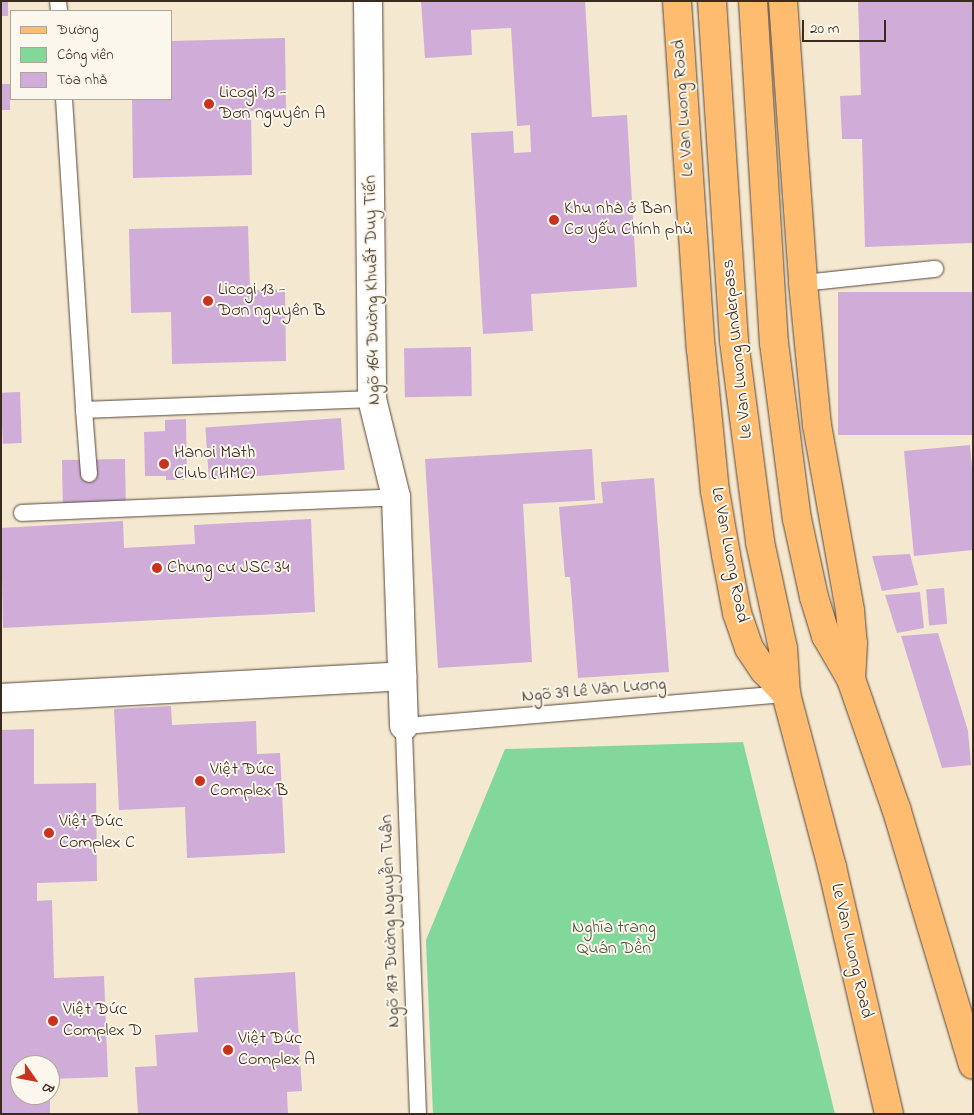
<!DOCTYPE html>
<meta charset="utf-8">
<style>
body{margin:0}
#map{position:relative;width:974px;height:1115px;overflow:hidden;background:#f4e8d0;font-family:"Indie Flower",sans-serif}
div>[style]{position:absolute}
.green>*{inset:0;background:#82d79a}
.building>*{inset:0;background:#d0add8;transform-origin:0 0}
.roads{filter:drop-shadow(0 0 1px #574639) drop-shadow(0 0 1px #574639)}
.lane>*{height:16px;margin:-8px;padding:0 8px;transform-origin:8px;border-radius:8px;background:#fff}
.street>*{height:28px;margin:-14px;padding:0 14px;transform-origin:14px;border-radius:14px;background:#fff}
.primary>*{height:28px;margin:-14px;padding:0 14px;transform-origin:14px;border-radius:14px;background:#fdbc6f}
.dots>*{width:14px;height:14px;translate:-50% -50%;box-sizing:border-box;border:2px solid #fbf7ec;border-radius:50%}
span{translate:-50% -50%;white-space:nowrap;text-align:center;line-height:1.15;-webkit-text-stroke:4px #fbf7ec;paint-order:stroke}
.poi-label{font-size:18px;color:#3b2a1e}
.left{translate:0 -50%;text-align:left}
.street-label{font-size:18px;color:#3b2a1e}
.park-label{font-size:18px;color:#4d553d}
.frame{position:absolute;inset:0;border:2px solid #3b2a1e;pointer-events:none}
.legend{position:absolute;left:10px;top:10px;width:162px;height:90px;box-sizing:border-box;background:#fbf7ec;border:1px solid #aea59a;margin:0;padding:6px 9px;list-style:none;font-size:15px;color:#3b2a1e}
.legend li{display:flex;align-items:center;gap:10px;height:25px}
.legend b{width:25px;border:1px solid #aea59a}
.north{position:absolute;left:10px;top:1055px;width:50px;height:50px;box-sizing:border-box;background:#fbf7ec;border:1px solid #aea59a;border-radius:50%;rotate:123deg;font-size:14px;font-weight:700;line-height:20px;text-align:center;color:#3b2a1e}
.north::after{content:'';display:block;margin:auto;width:18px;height:22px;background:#c8321e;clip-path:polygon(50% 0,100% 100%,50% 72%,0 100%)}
.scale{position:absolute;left:802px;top:20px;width:84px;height:22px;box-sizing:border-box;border:2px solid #3b2a1e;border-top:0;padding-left:6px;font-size:15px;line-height:18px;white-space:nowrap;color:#3b2a1e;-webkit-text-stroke:4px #fbf7ec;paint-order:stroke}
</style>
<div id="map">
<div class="green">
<i style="clip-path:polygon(743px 742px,835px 1114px,433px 1114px,426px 940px,505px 749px)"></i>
</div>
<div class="building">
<i style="left:1px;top:1px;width:7px;height:15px"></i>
<i style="clip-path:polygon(421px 1px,585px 1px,592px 117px,627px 115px,637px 287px,531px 294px,533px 331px,483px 334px,471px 133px,513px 131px,514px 153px,531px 152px,530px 125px,517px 126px,511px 28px,471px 30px,472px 55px,425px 58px)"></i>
<i style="clip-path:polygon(858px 1px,973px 1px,973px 243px,865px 247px,862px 139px,842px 139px,840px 96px,861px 95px)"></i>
<i style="clip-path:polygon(285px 38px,286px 110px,251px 111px,252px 175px,133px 178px,132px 99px,171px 99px,171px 41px)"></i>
<i style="left:1px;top:84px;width:9px;height:26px"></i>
<i style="clip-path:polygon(248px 226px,250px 290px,285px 289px,286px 361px,172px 364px,171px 312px,131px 313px,129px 229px)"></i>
<i style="left:973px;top:292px;width:143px;height:135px;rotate:90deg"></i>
<i style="left:471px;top:347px;width:49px;height:67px;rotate:89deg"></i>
<i style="left:20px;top:392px;width:51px;height:19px;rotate:88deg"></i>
<i style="left:341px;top:418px;width:52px;height:136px;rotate:86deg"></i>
<i style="clip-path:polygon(186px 419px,187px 480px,166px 480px,166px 476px,145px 476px,144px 432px,165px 431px,165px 420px)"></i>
<i style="clip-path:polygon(970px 445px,973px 479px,973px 550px,914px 556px,904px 451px)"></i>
<i style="clip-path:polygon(592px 449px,595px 500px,523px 504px,532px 662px,438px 668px,425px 459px)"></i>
<i style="left:125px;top:459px;width:47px;height:63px;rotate:89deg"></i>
<i style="clip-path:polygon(654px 478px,669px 672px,578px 678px,570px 577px,565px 577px,559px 507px,603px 503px,601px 482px)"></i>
<i style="clip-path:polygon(311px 519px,315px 612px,3px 628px,1px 528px,123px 521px,124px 548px,195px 544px,194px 525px)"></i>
<i style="clip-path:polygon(910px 554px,918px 585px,882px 591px,872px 556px)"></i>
<i style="left:944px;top:588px;width:36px;height:18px;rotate:85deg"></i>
<i style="clip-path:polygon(920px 592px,924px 628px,897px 633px,885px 595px)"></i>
<i style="clip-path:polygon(938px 633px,968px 731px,971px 765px,942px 768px,901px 636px)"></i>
<i style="clip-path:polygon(171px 706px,172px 725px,256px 721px,257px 754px,280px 753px,285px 853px,187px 858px,185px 807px,119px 810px,114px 709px)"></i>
<i style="clip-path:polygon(34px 729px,34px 784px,96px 783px,97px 881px,37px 883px,37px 901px,52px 900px,54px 978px,104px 976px,108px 1077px,50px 1079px,50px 1065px,20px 1065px,20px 1095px,50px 1095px,50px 1114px,1px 1114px,1px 730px)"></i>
<i style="clip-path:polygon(295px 972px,302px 1091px,287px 1092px,288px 1114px,138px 1114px,135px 1067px,157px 1066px,155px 1035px,198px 1032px,194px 978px)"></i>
</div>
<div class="roads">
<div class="lane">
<i style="left:58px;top:1px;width:10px;rotate:84deg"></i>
<i style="left:64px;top:99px;width:312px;rotate:86.3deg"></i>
<i style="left:84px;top:410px;width:288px;rotate:-2.2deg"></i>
<i style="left:803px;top:283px;width:133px;rotate:-6.1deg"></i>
<i style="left:84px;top:410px;width:64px;rotate:85.5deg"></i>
<i style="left:22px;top:513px;width:374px;rotate:-2.4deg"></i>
<i style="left:418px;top:1114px;width:388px;rotate:-92.1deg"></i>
<i style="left:404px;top:726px;width:383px;rotate:-4.8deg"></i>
</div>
<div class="street">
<i style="left:368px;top:1px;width:398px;rotate:89.4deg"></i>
<i style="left:372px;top:399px;width:101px;rotate:76.2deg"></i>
<i style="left:396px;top:497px;width:229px;rotate:88deg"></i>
<i style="left:1px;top:698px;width:402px;rotate:-3.1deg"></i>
</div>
<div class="primary">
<i style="left:677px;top:1px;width:349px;rotate:86.1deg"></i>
<i style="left:701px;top:349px;width:143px;rotate:84.4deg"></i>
<i style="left:715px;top:491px;width:65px;rotate:80.2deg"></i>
<i style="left:726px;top:555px;width:59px;rotate:79.3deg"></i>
<i style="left:737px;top:613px;width:37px;rotate:71deg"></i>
<i style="left:749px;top:648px;width:27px;rotate:56deg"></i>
<i style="left:764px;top:670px;width:33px;rotate:47deg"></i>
<i style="left:786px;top:694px;width:179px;rotate:75.1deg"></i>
<i style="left:832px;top:867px;width:253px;rotate:77deg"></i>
<i style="left:712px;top:1px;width:341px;rotate:86.3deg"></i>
<i style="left:734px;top:341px;width:203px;rotate:82.6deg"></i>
<i style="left:760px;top:542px;width:108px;rotate:77.8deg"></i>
<i style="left:783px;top:648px;width:46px;rotate:86.3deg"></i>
<i style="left:753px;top:1px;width:343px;rotate:86.5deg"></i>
<i style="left:774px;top:343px;width:177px;rotate:82.6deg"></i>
<i style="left:797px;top:519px;width:80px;rotate:77.7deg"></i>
<i style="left:814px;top:597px;width:41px;rotate:72.9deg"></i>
<i style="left:826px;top:636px;width:50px;rotate:59.8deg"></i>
<i style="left:783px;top:1px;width:283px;rotate:85.9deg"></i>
<i style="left:803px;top:283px;width:143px;rotate:84.4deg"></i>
<i style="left:817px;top:425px;width:189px;rotate:79.9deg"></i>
<i style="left:850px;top:611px;width:32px;rotate:85deg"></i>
<i style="left:853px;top:643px;width:36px;rotate:93deg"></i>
<i style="left:851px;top:679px;width:137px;rotate:70.8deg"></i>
<i style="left:896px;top:808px;width:268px;rotate:73.3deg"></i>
</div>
</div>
<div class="dots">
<i style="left:209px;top:104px;background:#c8321e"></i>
<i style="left:554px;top:220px;background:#c8321e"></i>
<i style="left:208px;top:301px;background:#c8321e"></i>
<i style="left:164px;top:464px;background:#c8321e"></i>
<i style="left:157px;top:568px;background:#c8321e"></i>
<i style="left:200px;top:781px;background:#c8321e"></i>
<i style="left:49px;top:833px;background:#c8321e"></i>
<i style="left:53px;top:1021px;background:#c8321e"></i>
<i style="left:228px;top:1050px;background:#c8321e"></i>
</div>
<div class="poi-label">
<span class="left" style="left:219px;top:104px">Licogi 13 -<br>Đơn nguyên A</span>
<span class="left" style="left:564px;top:220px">Khu nhà ở Ban<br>Cơ yếu Chính phủ</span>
<span class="left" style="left:218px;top:301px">Licogi 13 -<br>Đơn nguyên B</span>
<span class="left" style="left:174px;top:464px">Hanoi Math<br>Club (HMC)</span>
<span class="left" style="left:167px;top:568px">Chung cư JSC 34</span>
<span class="left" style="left:210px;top:781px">Việt Đức<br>Complex B</span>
<span class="left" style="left:59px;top:833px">Việt Đức<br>Complex C</span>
<span class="left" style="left:63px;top:1021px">Việt Đức<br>Complex D</span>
<span class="left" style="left:238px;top:1050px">Việt Đức<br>Complex A</span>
</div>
<div class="street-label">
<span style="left:684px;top:108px;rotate:-94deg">Le Van Luong Road</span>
<span style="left:373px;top:290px;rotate:-91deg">Ngõ 164 Đường Khuất Duy Tiến</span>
<span style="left:738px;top:349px;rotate:-96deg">Le Van Luong Underpass</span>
<span style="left:729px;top:555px;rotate:79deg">Le Van Luong Road</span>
<span style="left:594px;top:691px;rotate:-5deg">Ngõ 39 Lê Văn Lương</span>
<span style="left:391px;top:921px;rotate:-92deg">Ngõ 187 Đường Nguyễn Tuân</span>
<span style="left:851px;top:951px;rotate:77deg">Le Van Luong Road</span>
</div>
<div class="park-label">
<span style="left:614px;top:939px">Nghĩa trang<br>Quán Dền</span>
</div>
<div class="frame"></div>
<ul class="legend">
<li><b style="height:6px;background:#fdbc6f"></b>Đường</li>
<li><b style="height:14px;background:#82d79a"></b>Công viên</li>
<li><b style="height:14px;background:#d0add8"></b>Tòa nhà</li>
</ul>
<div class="north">B</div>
<div class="scale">20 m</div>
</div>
